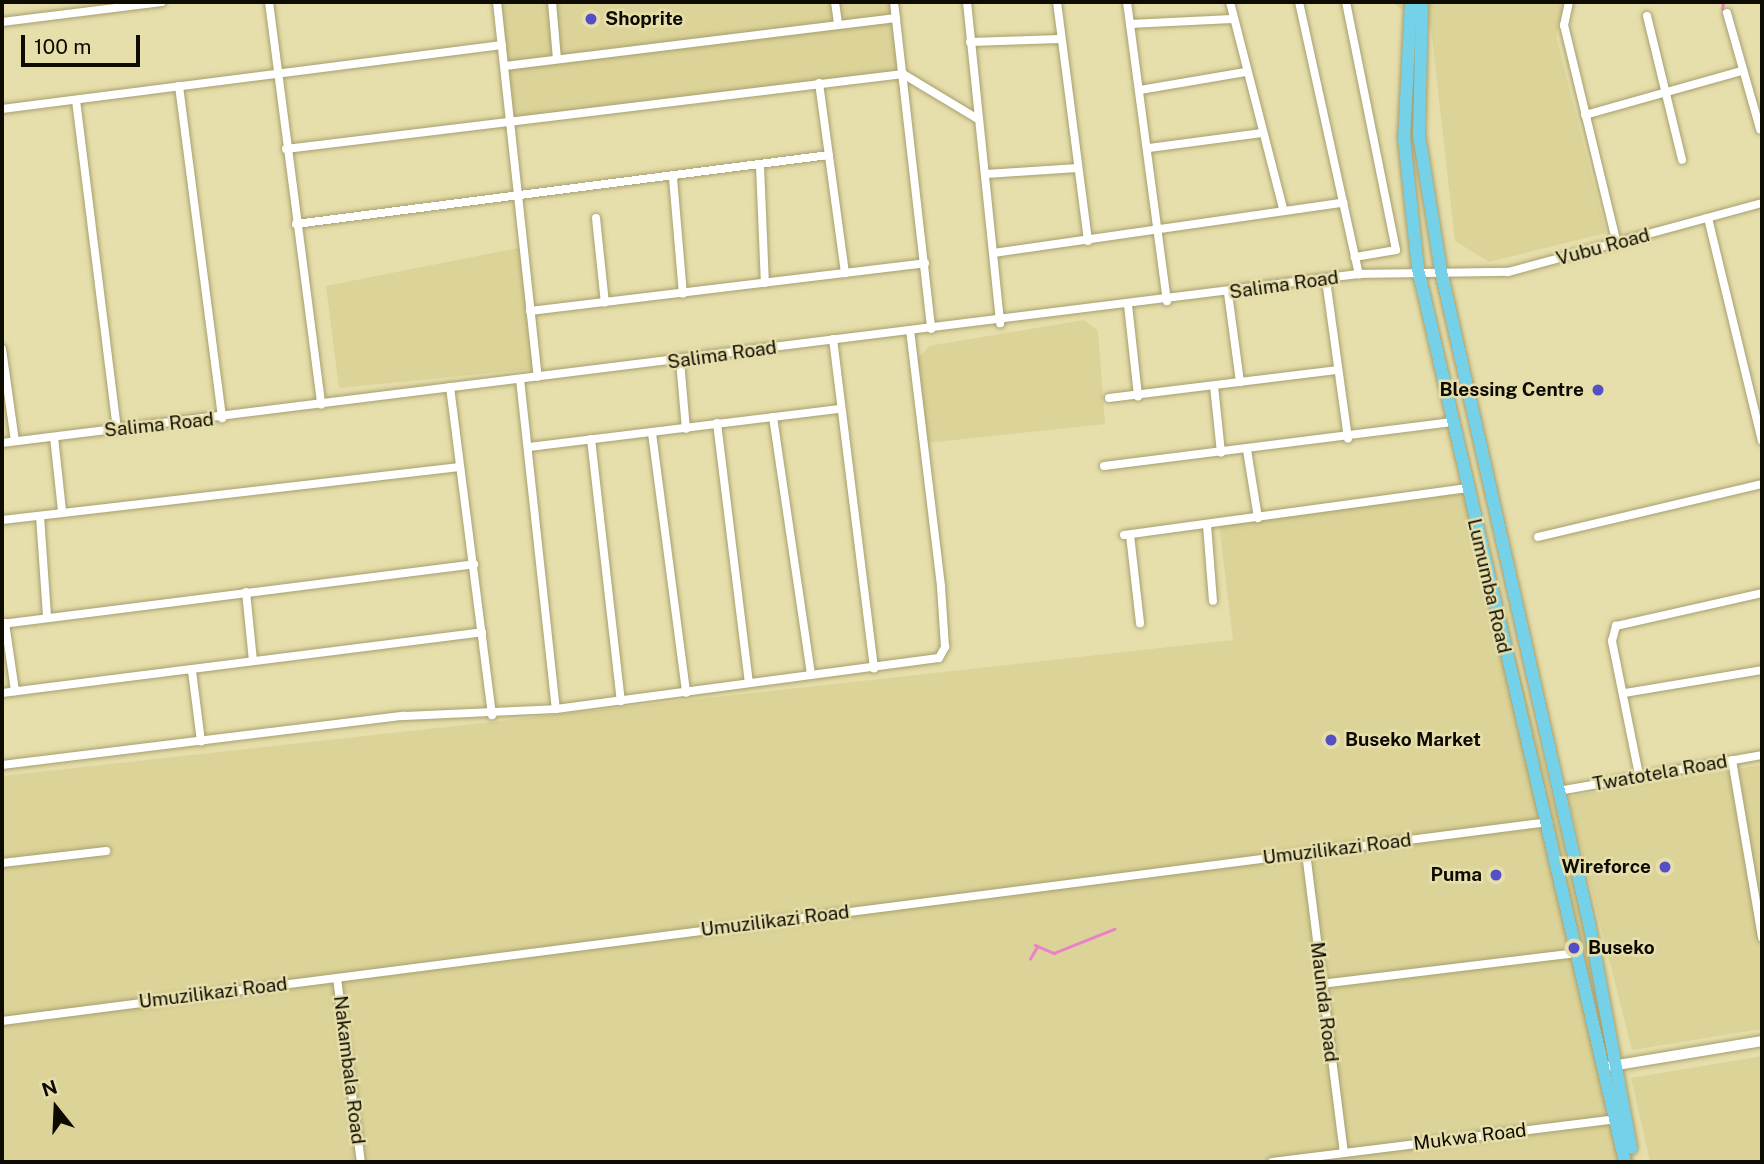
<!DOCTYPE html>
<style>
body{margin:0}
#map{position:relative;width:1764px;height:1164px;overflow:hidden;background:#e6deab;font-family:"Public Sans",sans-serif}
div>[style]{position:absolute}
.built>*{inset:0;background:#dcd398}
.stream>*{height:2.5px;margin:-1.25px;padding:0 1.25px;transform-origin:1.25px;border-radius:1.25px;background:#ec80c9}
.roads{filter:drop-shadow(0 0 2px #a69f6e) drop-shadow(0 0 2px #a69f6e)}
.minor>*{height:8px;margin:-4px;padding:0 4px;transform-origin:4px;border-radius:4px;background:#fff}
.tertiary>*{height:10px;margin:-5px;padding:0 5px;transform-origin:5px;border-radius:5px;background:#fff}
.primary>*{height:12px;margin:-6px;padding:0 6px;transform-origin:6px;border-radius:6px;background:#74d1e8}
.dots>*{width:19px;height:19px;translate:-50% -50%;box-sizing:border-box;border:4px solid #e6deab;border-radius:50%}
span{translate:-50% -50%;white-space:nowrap;text-align:center;line-height:1.15;-webkit-text-stroke:5px #e6deab;paint-order:stroke}
.poi-label{font-size:19px;color:#0e0b00;font-weight:700}
.left{translate:0 -50%;text-align:left}
.right{translate:-100% -50%;text-align:right}
.street-label{font-size:19px;color:#0e0b00}
.frame{position:absolute;inset:0;border:4px solid #0e0b00;pointer-events:none}
.north{position:absolute;left:21px;top:1073px;width:70px;height:70px;-webkit-text-stroke:5px #e6deab;paint-order:stroke;rotate:342deg;font-size:19px;font-weight:700;line-height:28px;text-align:center;color:#0e0b00}
.north::after{content:'';display:block;margin:auto;width:24px;height:32px;background:#0e0b00;clip-path:polygon(50% 0,100% 100%,50% 72%,0 100%)}
.scale{position:absolute;left:21px;top:35px;width:119px;height:32px;box-sizing:border-box;border:4px solid #0e0b00;border-top:0;padding-left:9px;font-size:21px;line-height:24px;white-space:nowrap;color:#0e0b00;-webkit-text-stroke:5px #e6deab;paint-order:stroke}
</style>
<div id="map">
<div class="built">
<i style="clip-path:polygon(498px 2px,894px 2px,903px 74px,511px 119px)"></i>
<i style="clip-path:polygon(1391px 2px,1564px 2px,1556px 36px,1606px 233px,1489px 262px,1455px 241px,1431px 28px)"></i>
<i style="clip-path:polygon(523px 247px,534px 369px,339px 388px,326px 286px)"></i>
<i style="clip-path:polygon(1084px 320px,1098px 331px,1105px 424px,926px 443px,916px 360px,929px 346px)"></i>
<i style="clip-path:polygon(1470px 483px,1604px 993px,1635px 1162px,2px 1162px,2px 776px,1233px 640px,1219px 525px,1432px 496px)"></i>
<i style="clip-path:polygon(1762px 765px,1762px 1029px,1632px 1050px,1568px 797px)"></i>
<i style="clip-path:polygon(1762px 1056px,1762px 1162px,1650px 1162px,1631px 1078px)"></i>
</div>
<div class="stream">
<i style="left:1722px;top:9px;width:7px;rotate:-82deg"></i>
<i style="left:1035px;top:945px;width:21px;rotate:23deg"></i>
<i style="left:1054px;top:953px;width:65px;rotate:-21.8deg"></i>
<i style="left:1030px;top:959px;width:14px;rotate:-60deg"></i>
</div>
<div class="roads">
<div class="minor">
<i style="left:269px;top:2px;width:406px;rotate:82.6deg"></i>
<i style="left:497px;top:2px;width:377px;rotate:83.8deg"></i>
<i style="left:552px;top:2px;width:57px;rotate:85deg"></i>
<i style="left:835px;top:2px;width:22px;rotate:82deg"></i>
<i style="left:894px;top:2px;width:329px;rotate:83.5deg"></i>
<i style="left:967px;top:2px;width:323px;rotate:84.1deg"></i>
<i style="left:1057px;top:2px;width:241px;rotate:82.6deg"></i>
<i style="left:1127px;top:2px;width:302px;rotate:82.4deg"></i>
<i style="left:1230px;top:2px;width:214px;rotate:75.6deg"></i>
<i style="left:1299px;top:2px;width:279px;rotate:77.6deg"></i>
<i style="left:1346px;top:2px;width:253px;rotate:78.6deg"></i>
<i style="left:1396px;top:250px;width:42px;rotate:170.3deg"></i>
<i style="left:1569px;top:2px;width:24px;rotate:102deg"></i>
<i style="left:1564px;top:25px;width:225px;rotate:76.4deg"></i>
<i style="left:1727px;top:13px;width:121px;rotate:74.1deg"></i>
<i style="left:1647px;top:16px;width:148px;rotate:76.3deg"></i>
<i style="left:2px;top:22px;width:161px;rotate:-7.1deg"></i>
<i style="left:1130px;top:24px;width:102px;rotate:-2.8deg"></i>
<i style="left:970px;top:42px;width:90px;rotate:-1.9deg"></i>
<i style="left:505px;top:66px;width:394px;rotate:-7deg"></i>
<i style="left:819px;top:83px;width:192px;rotate:82.2deg"></i>
<i style="left:179px;top:86px;width:335px;rotate:82.6deg"></i>
<i style="left:1140px;top:90px;width:107px;rotate:-9.7deg"></i>
<i style="left:76px;top:100px;width:332px;rotate:82.9deg"></i>
<i style="left:2px;top:109px;width:504px;rotate:-7.29deg"></i>
<i style="left:1585px;top:115px;width:163px;rotate:-15.7deg"></i>
<i style="left:1149px;top:148px;width:114px;rotate:-7.6deg"></i>
<i style="left:286px;top:149px;width:622px;rotate:-6.93deg"></i>
<i style="left:903px;top:74px;width:87px;rotate:31deg"></i>
<i style="left:760px;top:166px;width:117px;rotate:87.6deg"></i>
<i style="left:986px;top:174px;width:92px;rotate:-3.7deg"></i>
<i style="left:673px;top:178px;width:116px;rotate:85.1deg"></i>
<i style="left:596px;top:218px;width:85px;rotate:84deg"></i>
<i style="left:1708px;top:218px;width:229px;rotate:76.4deg"></i>
<i style="left:296px;top:224px;width:537px;rotate:-7.38deg"></i>
<i style="left:994px;top:253px;width:353px;rotate:-8.2deg"></i>
<i style="left:1326px;top:280px;width:160px;rotate:82.1deg"></i>
<i style="left:1228px;top:293px;width:90px;rotate:82.3deg"></i>
<i style="left:1128px;top:305px;width:92px;rotate:83.7deg"></i>
<i style="left:530px;top:311px;width:398px;rotate:-6.9deg"></i>
<i style="left:833px;top:339px;width:332px;rotate:82.9deg"></i>
<i style="left:2px;top:349px;width:93px;rotate:82deg"></i>
<i style="left:680px;top:361px;width:68px;rotate:85deg"></i>
<i style="left:520px;top:379px;width:332px;rotate:83.8deg"></i>
<i style="left:1214px;top:386px;width:67px;rotate:84deg"></i>
<i style="left:450px;top:387px;width:331px;rotate:82.7deg"></i>
<i style="left:1109px;top:398px;width:231px;rotate:-7deg"></i>
<i style="left:773px;top:417px;width:260px;rotate:81.6deg"></i>
<i style="left:717px;top:423px;width:261px;rotate:83deg"></i>
<i style="left:652px;top:433px;width:262px;rotate:82.5deg"></i>
<i style="left:54px;top:437px;width:74px;rotate:83.8deg"></i>
<i style="left:591px;top:439px;width:264px;rotate:83.5deg"></i>
<i style="left:2px;top:443px;width:1367px;rotate:-7.1deg"></i>
<i style="left:1359px;top:274px;width:149px;rotate:-0.8deg"></i>
<i style="left:1508px;top:272px;width:263px;rotate:-15.2deg"></i>
<i style="left:529px;top:447px;width:311px;rotate:-7deg"></i>
<i style="left:1247px;top:450px;width:69px;rotate:80.8deg"></i>
<i style="left:1104px;top:466px;width:351px;rotate:-7.2deg"></i>
<i style="left:40px;top:516px;width:100px;rotate:86deg"></i>
<i style="left:2px;top:520px;width:461px;rotate:-6.6deg"></i>
<i style="left:1207px;top:525px;width:76px;rotate:85.5deg"></i>
<i style="left:1124px;top:535px;width:345px;rotate:-7.8deg"></i>
<i style="left:1130px;top:535px;width:89px;rotate:83.5deg"></i>
<i style="left:1538px;top:537px;width:230px;rotate:-13.3deg"></i>
<i style="left:246px;top:592px;width:69px;rotate:84.2deg"></i>
<i style="left:5px;top:623px;width:69px;rotate:81.6deg"></i>
<i style="left:2px;top:624px;width:476px;rotate:-7.2deg"></i>
<i style="left:192px;top:671px;width:71px;rotate:82.7deg"></i>
<i style="left:2px;top:693px;width:484px;rotate:-7.2deg"></i>
<i style="left:1625px;top:693px;width:139px;rotate:-9.5deg"></i>
<i style="left:1732px;top:760px;width:180px;rotate:80.4deg"></i>
<i style="left:2px;top:765px;width:404px;rotate:-7deg"></i>
<i style="left:403px;top:716px;width:153px;rotate:-2.6deg"></i>
<i style="left:556px;top:709px;width:386px;rotate:-7.6deg"></i>
<i style="left:939px;top:658px;width:13px;rotate:-61deg"></i>
<i style="left:945px;top:647px;width:61px;rotate:-93.8deg"></i>
<i style="left:941px;top:586px;width:257px;rotate:-96.9deg"></i>
<i style="left:1639px;top:775px;width:137px;rotate:-101.4deg"></i>
<i style="left:1612px;top:641px;width:16px;rotate:-75deg"></i>
<i style="left:1616px;top:626px;width:150px;rotate:-12.7deg"></i>
<i style="left:1558px;top:791px;width:207px;rotate:-10deg"></i>
<i style="left:1306px;top:853px;width:301px;rotate:82.8deg"></i>
<i style="left:2px;top:863px;width:105px;rotate:-6.6deg"></i>
<i style="left:337px;top:978px;width:186px;rotate:82.6deg"></i>
<i style="left:1321px;top:984px;width:260px;rotate:-6.9deg"></i>
<i style="left:2px;top:1021px;width:1559px;rotate:-7.33deg"></i>
<i style="left:1272px;top:1162px;width:348px;rotate:-7.1deg"></i>
</div>
<div class="tertiary">
<i style="left:1611px;top:1066px;width:153px;rotate:-9.4deg"></i>
</div>
<div class="primary">
<i style="left:1411px;top:2px;width:136px;rotate:92.9deg"></i>
<i style="left:1404px;top:138px;width:132px;rotate:83.9deg"></i>
<i style="left:1418px;top:269px;width:917px;rotate:76.95deg"></i>
<i style="left:1422px;top:2px;width:133px;rotate:91.3deg"></i>
<i style="left:1419px;top:135px;width:138px;rotate:80.8deg"></i>
<i style="left:1441px;top:271px;width:669px;rotate:77.21deg"></i>
<i style="left:1589px;top:923px;width:229px;rotate:79.4deg"></i>
</div>
</div>
<div class="dots">
<i style="left:591px;top:19px;background:#564ec5"></i>
<i style="left:1598px;top:390px;background:#564ec5"></i>
<i style="left:1331px;top:740px;background:#564ec5"></i>
<i style="left:1665px;top:867px;background:#564ec5"></i>
<i style="left:1496px;top:875px;background:#564ec5"></i>
<i style="left:1574px;top:948px;background:#564ec5"></i>
</div>
<div class="poi-label">
<span class="left" style="left:605px;top:19px">Shoprite</span>
<span class="right" style="left:1584px;top:390px">Blessing Centre</span>
<span class="left" style="left:1345px;top:740px">Buseko Market</span>
<span class="right" style="left:1651px;top:867px">Wireforce</span>
<span class="right" style="left:1482px;top:875px">Puma</span>
<span class="left" style="left:1588px;top:948px">Buseko</span>
</div>
<div class="street-label">
<span style="left:1603px;top:247px;rotate:-15deg">Vubu Road</span>
<span style="left:1284px;top:285px;rotate:-8deg">Salima Road</span>
<span style="left:722px;top:355px;rotate:-8deg">Salima Road</span>
<span style="left:159px;top:425px;rotate:-6deg">Salima Road</span>
<span style="left:1489px;top:586px;rotate:77deg">Lumumba Road</span>
<span style="left:1660px;top:773px;rotate:-10deg">Twatotela Road</span>
<span style="left:1337px;top:849px;rotate:-7deg">Umuzilikazi Road</span>
<span style="left:775px;top:921px;rotate:-7deg">Umuzilikazi Road</span>
<span style="left:213px;top:993px;rotate:-7deg">Umuzilikazi Road</span>
<span style="left:1324px;top:1002px;rotate:83deg">Maunda Road</span>
<span style="left:349px;top:1070px;rotate:83deg">Nakambala Road</span>
<span style="left:1470px;top:1137px;rotate:-7deg">Mukwa Road</span>
</div>
<div class="frame"></div>
<div class="north">N</div>
<div class="scale">100 m</div>
</div>
